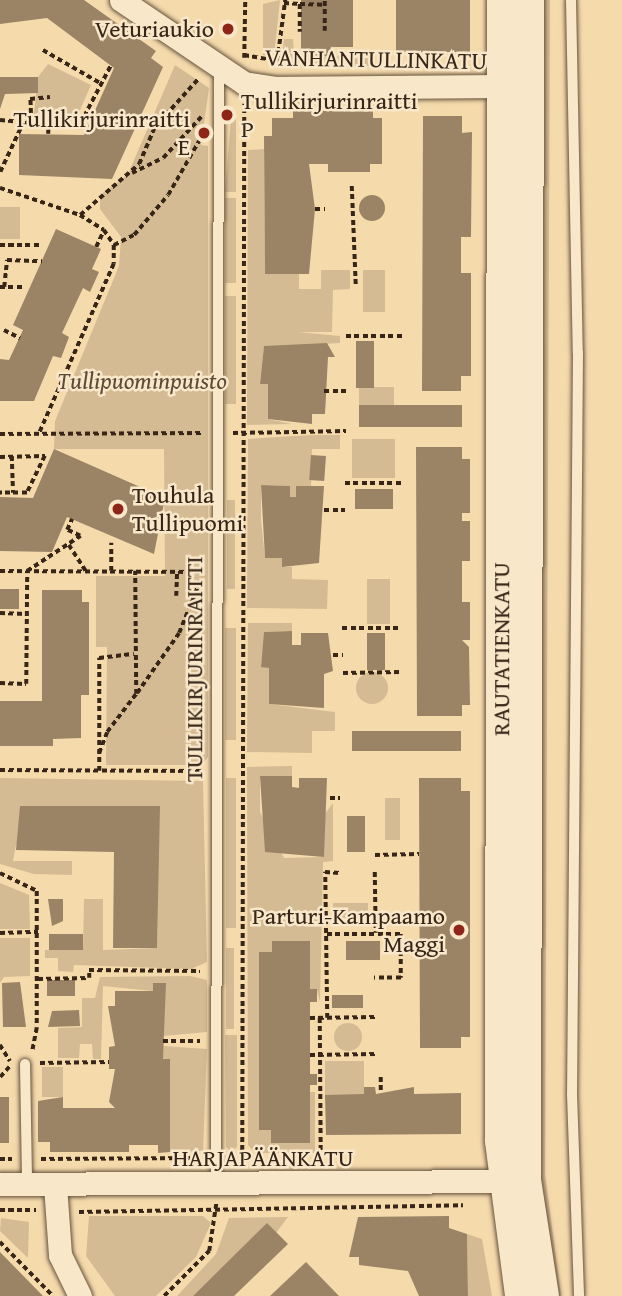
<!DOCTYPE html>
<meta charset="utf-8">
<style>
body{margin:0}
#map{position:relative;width:622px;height:1296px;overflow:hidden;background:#f5daac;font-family:"Gentium Book Plus",serif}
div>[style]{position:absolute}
.green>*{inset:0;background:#d5bb93;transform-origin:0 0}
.round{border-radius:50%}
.building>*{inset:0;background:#9a8465;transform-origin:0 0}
.path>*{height:3.5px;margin-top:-1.75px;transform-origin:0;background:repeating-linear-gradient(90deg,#372618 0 5px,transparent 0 8.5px)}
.roads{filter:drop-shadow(0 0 2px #66533d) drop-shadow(0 0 2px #66533d)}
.service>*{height:10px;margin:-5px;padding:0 5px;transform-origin:5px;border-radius:5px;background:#f8e7c9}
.minor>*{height:23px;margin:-11.5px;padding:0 11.5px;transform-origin:11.5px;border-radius:11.5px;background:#f8e7c9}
.secondary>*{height:32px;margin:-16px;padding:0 16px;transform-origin:16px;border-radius:16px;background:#f8e7c9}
.dots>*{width:19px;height:19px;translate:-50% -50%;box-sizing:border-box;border:4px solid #f8e7c9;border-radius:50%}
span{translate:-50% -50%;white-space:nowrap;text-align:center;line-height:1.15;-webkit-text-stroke:5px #f8e7c9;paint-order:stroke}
.poi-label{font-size:24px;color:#372618}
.right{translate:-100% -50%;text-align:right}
.left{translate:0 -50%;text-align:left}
.street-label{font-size:24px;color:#372618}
.park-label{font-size:24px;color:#5e4b37;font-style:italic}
</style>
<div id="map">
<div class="green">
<i style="clip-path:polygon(280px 0,274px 56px,263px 55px,263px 4px)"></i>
<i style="clip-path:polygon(535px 0,550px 0,545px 1174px,561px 1296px,554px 1296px,537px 1176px)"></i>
<i style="clip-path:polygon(284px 39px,293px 39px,294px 56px,374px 56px,374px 66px,281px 66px)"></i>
<i style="clip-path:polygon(48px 64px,91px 85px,76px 119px,34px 114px,38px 77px)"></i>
<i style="clip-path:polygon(175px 65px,209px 88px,201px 145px,208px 146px,208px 757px,202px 765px,106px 765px,107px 647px,96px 647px,96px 576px,165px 576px,164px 449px,54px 449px,55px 421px,119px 266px,121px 237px,100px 209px,100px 195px,128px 174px)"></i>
<i style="clip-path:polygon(231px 118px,236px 118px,236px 192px,225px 192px)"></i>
<i style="clip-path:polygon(264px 149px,265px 274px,299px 274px,299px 289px,321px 289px,321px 270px,350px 270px,350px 289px,333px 290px,332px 332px,298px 332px,340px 336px,340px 343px,264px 347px,260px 383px,268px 384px,268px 419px,292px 424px,247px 425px,248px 150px)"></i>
<i style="left:225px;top:198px;width:11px;height:85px"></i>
<i style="left:0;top:207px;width:20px;height:32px"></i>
<i style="left:363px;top:270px;width:22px;height:42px"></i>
<i style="left:225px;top:296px;width:11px;height:108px"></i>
<i style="left:359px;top:387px;width:35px;height:18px"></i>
<i style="clip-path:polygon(311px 435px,340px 435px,340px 449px,312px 449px,311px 486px,296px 486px,296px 497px,290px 497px,290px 486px,261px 485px,261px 520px,265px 558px,282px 558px,282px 567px,292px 567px,292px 579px,328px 580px,327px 609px,247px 608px,248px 439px)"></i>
<i style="left:352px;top:439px;width:43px;height:39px"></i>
<i style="left:227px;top:500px;width:8px;height:89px"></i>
<i style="left:367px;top:579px;width:23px;height:45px"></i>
<i style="clip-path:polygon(248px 623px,292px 623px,292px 631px,265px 632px,261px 666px,269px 668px,269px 704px,335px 712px,335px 731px,312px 731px,312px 753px,247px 752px)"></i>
<i style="left:225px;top:628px;width:11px;height:112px"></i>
<i class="round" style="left:356px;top:672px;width:32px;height:32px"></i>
<i style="clip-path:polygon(292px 766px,292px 776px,260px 777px,260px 812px,284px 858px,324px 857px,324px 815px,333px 803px,333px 861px,323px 862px,320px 1002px,317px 990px,310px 989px,272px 941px,272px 952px,259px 953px,259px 1129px,271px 1130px,271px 1143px,310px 1143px,310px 1092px,315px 1092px,315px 1153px,255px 1153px,248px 1145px,247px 767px)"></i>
<i style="clip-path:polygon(0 778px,203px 781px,207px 962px,191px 969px,74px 965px,73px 972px,58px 971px,58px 958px,45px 958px,45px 950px,83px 949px,84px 899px,103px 899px,103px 950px,157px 948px,159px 806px,16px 845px,13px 861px,72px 861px,72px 875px,34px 874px,0 864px)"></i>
<i style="left:226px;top:778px;width:10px;height:150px"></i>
<i style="left:385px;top:798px;width:15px;height:42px"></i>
<i style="clip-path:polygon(0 883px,29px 895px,30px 929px,0 929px)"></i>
<i style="left:333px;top:903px;width:35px;height:15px"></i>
<i style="clip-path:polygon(0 938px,30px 938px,30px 976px,4px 977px,0 983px)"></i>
<i style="left:226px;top:948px;width:8px;height:81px"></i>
<i style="clip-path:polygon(190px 976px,207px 980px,207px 1032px,163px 1036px,165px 983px,153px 983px,153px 991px,103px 986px,101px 1059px,93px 1059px,92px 1044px,80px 1044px,79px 1058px,58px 1058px,58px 1028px,82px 1027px,82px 998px,95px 998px,100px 977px)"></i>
<i class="round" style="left:334px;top:1023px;width:28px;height:28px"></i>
<i style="clip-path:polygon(225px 1035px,237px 1035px,237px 1147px,231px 1152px,226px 1147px)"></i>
<i style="clip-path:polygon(163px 1046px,207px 1049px,203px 1151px,170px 1152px,170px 1059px,163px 1059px)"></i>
<i style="left:325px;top:1061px;width:39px;height:34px"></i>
<i style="left:63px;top:1067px;width:30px;height:21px;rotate:90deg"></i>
<i style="clip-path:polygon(89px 1216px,203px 1216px,211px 1223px,196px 1257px,156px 1296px,115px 1296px,86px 1256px)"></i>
<i style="clip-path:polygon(288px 1217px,276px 1233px,267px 1224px,193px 1296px,177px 1296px,216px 1254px,229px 1218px)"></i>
<i style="clip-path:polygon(1px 1218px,29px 1222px,28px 1258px,0 1231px)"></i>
<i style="clip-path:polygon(467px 1234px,482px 1239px,492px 1296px,468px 1296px)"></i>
</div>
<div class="building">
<i style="clip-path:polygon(0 0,84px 0,156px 51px,151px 58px,163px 67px,112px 179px,19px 175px,19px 134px,84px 135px,114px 68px,47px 18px,0 24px)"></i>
<i style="clip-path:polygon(301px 0,353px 0,353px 47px,332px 47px,332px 56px,301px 56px)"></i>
<i style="left:396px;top:0;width:74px;height:52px"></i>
<i style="clip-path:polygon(0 77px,38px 77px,38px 93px,5px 94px,0 109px)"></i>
<i style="clip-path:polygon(293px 111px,373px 111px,373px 118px,382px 118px,382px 164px,370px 164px,370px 172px,328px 172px,328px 164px,309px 164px,315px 209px,309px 274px,265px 274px,264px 136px,272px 136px,272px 118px,293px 118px)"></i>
<i style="clip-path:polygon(423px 116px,462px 116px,462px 133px,472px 132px,471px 237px,461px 237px,461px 273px,471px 273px,471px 376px,461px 376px,461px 391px,422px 391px)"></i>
<i class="round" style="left:359px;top:195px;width:26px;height:26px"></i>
<i style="clip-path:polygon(56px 229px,101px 249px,92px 269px,99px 272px,90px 292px,83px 288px,62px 333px,69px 337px,61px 358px,53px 356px,34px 401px,0 401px,0 359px,9px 360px,23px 330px,13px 325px)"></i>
<i style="left:356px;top:341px;width:18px;height:47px"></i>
<i style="clip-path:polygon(327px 343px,335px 357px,328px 357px,325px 414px,312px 414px,312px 424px,268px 419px,268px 384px,260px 384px,264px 346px)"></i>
<i style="left:359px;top:405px;width:103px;height:22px"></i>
<i style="clip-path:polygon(416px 447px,462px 447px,462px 459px,470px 459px,470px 513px,462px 513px,462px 521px,470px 521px,470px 561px,462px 561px,462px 602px,470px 602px,470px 640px,462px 640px,469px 647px,470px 705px,462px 705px,462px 716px,417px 716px)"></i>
<i style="clip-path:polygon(54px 449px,165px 498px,154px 554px,67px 517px,52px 552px,0 551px,0 497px,33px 498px)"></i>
<i style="left:311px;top:455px;width:15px;height:25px;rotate:4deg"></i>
<i style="clip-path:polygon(261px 485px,290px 486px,290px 497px,296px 497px,296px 486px,324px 486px,319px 563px,282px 567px,282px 558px,265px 558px)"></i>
<i style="left:355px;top:489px;width:38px;height:20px"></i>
<i style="left:0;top:589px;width:19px;height:20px"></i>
<i style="clip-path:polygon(42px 590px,82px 590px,82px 602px,89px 602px,89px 695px,81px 695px,81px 738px,53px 739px,53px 746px,0 746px,0 701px,42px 701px)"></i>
<i style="clip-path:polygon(292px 631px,292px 645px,301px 645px,301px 633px,328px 633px,333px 671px,324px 674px,324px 708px,269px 704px,269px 668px,261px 667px,264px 632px)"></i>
<i style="left:367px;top:633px;width:18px;height:37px"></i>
<i style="left:461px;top:731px;width:20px;height:109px;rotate:90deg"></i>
<i style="clip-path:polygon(260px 776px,292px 776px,292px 787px,299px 788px,299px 778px,327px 778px,324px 857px,265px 852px)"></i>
<i style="clip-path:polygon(419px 778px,461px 778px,461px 791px,470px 791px,470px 1037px,461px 1037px,461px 1048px,420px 1048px)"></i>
<i style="clip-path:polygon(20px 806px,160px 806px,157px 948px,113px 948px,114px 852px,16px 850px)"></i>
<i style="left:347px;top:816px;width:18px;height:36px"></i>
<i style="clip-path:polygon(48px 899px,63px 899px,63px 921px,52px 926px)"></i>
<i style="left:49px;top:934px;width:34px;height:16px"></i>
<i style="clip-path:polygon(272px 941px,310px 941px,310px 989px,317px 989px,317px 1002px,310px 1002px,310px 1074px,317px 1074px,317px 1085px,310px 1085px,310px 1143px,271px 1143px,271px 1130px,259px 1130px,259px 952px,272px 952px)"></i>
<i style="left:346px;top:941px;width:34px;height:19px"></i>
<i style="left:75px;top:980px;width:16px;height:28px;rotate:90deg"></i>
<i style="clip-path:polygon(20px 982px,26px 1027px,3px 1027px,2px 983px)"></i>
<i style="clip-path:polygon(153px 983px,166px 983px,163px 1059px,170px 1059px,170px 1152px,158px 1153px,158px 1145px,129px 1145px,129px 1152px,50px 1152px,50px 1142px,38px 1142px,38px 1101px,63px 1097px,63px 1108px,115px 1108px,109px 1102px,115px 1069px,109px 1069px,109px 1047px,115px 1046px,108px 1006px,115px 1006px,115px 991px,153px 991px)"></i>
<i style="left:363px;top:995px;width:13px;height:31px;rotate:90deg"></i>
<i style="clip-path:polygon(79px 1010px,80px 1026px,48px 1027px,52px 1011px)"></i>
<i style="clip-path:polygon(364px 1087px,375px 1087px,376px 1094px,414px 1087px,414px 1094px,461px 1093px,461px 1134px,326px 1135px,325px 1095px,364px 1094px)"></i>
<i style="left:0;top:1097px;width:9px;height:46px"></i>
<i style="clip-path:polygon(449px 1216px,449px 1228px,467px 1234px,468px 1296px,419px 1296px,408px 1271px,359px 1265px,359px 1257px,349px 1257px,358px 1217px)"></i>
<i style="clip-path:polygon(267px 1223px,288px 1244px,234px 1296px,193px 1296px)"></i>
<i style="clip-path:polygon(0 1252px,43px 1296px,0 1296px)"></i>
<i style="clip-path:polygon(306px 1262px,339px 1296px,270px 1296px)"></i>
</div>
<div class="path">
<i style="left:325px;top:1px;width:30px;rotate:90deg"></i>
<i style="left:284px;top:3px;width:16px;rotate:4deg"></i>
<i style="left:300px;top:4px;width:28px;rotate:90deg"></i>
<i style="left:300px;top:4px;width:25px;rotate:2deg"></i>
<i style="left:43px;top:50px;width:68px;rotate:30deg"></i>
<i style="left:244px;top:55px;width:34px;rotate:10deg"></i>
<i style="left:277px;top:61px;width:62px;rotate:-82.5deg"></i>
<i style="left:244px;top:58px;width:58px;rotate:-89deg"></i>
<i style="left:0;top:120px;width:87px;rotate:5.3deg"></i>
<i style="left:31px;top:122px;width:23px;rotate:-92deg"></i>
<i style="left:30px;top:99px;width:20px;rotate:-6deg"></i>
<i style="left:80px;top:124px;width:67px;rotate:-62.3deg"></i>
<i style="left:48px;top:134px;width:12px;rotate:-90deg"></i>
<i style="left:0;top:172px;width:54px;rotate:-64.9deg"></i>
<i style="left:132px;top:173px;width:34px;rotate:-26deg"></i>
<i style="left:163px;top:158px;width:59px;rotate:-47.1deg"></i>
<i style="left:352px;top:186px;width:101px;rotate:87.7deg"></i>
<i style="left:0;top:188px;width:84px;rotate:18.6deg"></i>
<i style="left:80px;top:215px;width:28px;rotate:32deg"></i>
<i style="left:104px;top:230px;width:18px;rotate:56deg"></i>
<i style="left:114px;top:245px;width:19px;rotate:90deg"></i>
<i style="left:114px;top:264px;width:184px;rotate:113.8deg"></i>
<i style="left:315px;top:209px;width:10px"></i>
<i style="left:80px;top:215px;width:78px;rotate:-40.8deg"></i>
<i style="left:139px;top:164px;width:39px;rotate:-67deg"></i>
<i style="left:154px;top:128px;width:67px;rotate:-48deg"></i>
<i style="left:0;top:245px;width:41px"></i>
<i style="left:114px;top:245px;width:22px;rotate:-27deg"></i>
<i style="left:134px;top:235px;width:52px;rotate:-49.6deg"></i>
<i style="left:168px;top:195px;width:70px;rotate:-60.2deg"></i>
<i style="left:96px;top:247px;width:19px;rotate:-65deg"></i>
<i style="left:0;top:287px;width:23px"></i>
<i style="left:4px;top:287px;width:27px;rotate:-84deg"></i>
<i style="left:7px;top:260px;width:35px;rotate:2deg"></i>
<i style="left:4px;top:330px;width:18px;rotate:27deg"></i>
<i style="left:346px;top:336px;width:57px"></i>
<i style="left:324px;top:391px;width:22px"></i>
<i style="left:233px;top:433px;width:113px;rotate:-1deg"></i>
<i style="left:0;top:434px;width:204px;rotate:-0.3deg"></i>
<i style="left:12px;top:456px;width:37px;rotate:88deg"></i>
<i style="left:0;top:457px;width:45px;rotate:-1.3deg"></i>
<i style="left:45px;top:456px;width:41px;rotate:115.9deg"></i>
<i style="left:27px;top:493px;width:27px;rotate:180deg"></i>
<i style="left:345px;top:483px;width:59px"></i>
<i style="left:324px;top:510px;width:21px"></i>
<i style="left:69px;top:545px;width:31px;rotate:57deg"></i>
<i style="left:0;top:571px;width:203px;rotate:0.3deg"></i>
<i style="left:111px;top:571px;width:28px;rotate:-90deg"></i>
<i style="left:176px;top:596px;width:25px;rotate:-88deg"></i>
<i style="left:0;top:613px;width:26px;rotate:2deg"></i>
<i style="left:342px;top:628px;width:59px"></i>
<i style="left:333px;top:655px;width:10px"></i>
<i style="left:343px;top:673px;width:57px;rotate:-1deg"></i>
<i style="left:0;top:683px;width:26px;rotate:2deg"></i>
<i style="left:26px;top:684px;width:113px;rotate:-89.5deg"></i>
<i style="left:27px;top:571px;width:64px;rotate:-33.4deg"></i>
<i style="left:80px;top:536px;width:14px;rotate:-155deg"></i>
<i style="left:67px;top:530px;width:12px;rotate:-66deg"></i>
<i style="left:137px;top:693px;width:73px;rotate:-55deg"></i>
<i style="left:179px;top:633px;width:59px;rotate:-68.2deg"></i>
<i style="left:99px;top:753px;width:22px;rotate:-69deg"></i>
<i style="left:107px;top:732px;width:48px;rotate:-52.7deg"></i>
<i style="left:136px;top:694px;width:123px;rotate:-90.5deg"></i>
<i style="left:0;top:770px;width:201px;rotate:0.3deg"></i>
<i style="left:99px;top:771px;width:113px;rotate:-90deg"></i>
<i style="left:99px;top:658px;width:35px;rotate:-7deg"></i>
<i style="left:330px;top:798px;width:10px"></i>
<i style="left:375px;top:855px;width:44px;rotate:-1.3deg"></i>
<i style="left:375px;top:872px;width:61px;rotate:89.1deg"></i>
<i style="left:0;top:873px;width:41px;rotate:25.9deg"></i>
<i style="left:37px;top:891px;width:137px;rotate:90deg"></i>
<i style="left:37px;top:1028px;width:25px;rotate:101deg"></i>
<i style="left:0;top:933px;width:38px;rotate:-2deg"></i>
<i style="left:327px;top:934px;width:74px"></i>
<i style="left:401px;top:934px;width:44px;rotate:90deg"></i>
<i style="left:401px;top:978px;width:27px;rotate:180deg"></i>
<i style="left:38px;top:979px;width:51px;rotate:-1.1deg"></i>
<i style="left:89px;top:978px;width:8px;rotate:-90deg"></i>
<i style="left:89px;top:970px;width:111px;rotate:0.5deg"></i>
<i style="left:310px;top:1018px;width:65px;rotate:-0.9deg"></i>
<i style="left:320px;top:1018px;width:141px;rotate:89.6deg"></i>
<i style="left:327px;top:1018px;width:146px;rotate:-90.8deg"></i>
<i style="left:325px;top:872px;width:15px;rotate:4deg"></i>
<i style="left:163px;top:1041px;width:37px"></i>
<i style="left:0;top:1045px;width:19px;rotate:58deg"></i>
<i style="left:310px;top:1055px;width:66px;rotate:-0.9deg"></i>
<i style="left:40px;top:1063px;width:69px;rotate:-0.8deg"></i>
<i style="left:0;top:1077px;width:15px;rotate:-48deg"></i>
<i style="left:381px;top:1077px;width:17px;rotate:90deg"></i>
<i style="left:0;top:1159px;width:12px"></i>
<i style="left:41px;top:1159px;width:160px;rotate:-0.4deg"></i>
<i style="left:242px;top:1159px;width:1055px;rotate:-89.89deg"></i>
<i style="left:0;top:1210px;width:36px"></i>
<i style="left:79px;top:1212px;width:384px;rotate:-1deg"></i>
<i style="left:0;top:1242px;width:76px;rotate:45.5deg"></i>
<i style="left:164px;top:1296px;width:64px;rotate:-45deg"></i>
<i style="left:209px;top:1251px;width:48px;rotate:-81.5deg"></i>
</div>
<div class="roads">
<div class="service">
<i style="left:571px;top:0;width:353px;rotate:88.9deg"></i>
<i style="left:578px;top:353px;width:741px;rotate:90.46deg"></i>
<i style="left:572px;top:1094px;width:202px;rotate:88deg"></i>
<i style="left:25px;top:1064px;width:120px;rotate:89deg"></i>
<i style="left:216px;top:1184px;width:1114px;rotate:-89.85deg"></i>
</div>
<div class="minor">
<i style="left:121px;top:0;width:148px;rotate:34deg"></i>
<i style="left:244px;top:83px;width:33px;rotate:9deg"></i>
<i style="left:277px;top:88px;width:239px;rotate:-0.5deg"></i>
<i style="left:0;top:1184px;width:522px;rotate:-0.33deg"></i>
<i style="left:55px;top:1185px;width:70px;rotate:85.9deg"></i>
<i style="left:60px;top:1255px;width:46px;rotate:64deg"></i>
</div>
<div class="secondary">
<i style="left:503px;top:0;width:1141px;rotate:90.1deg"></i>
<i style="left:501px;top:1141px;width:156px;rotate:82.6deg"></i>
<i style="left:528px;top:0;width:1180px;rotate:90.15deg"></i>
<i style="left:525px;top:1180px;width:117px;rotate:81.2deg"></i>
</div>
</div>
<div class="dots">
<i style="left:228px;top:29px;background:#8f2418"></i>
<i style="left:227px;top:115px;background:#8f2418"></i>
<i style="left:204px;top:133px;background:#8f2418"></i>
<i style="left:118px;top:509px;background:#8f2418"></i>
<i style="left:459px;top:930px;background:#8f2418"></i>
</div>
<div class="poi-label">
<span class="right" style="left:214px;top:29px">Veturiaukio</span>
<span class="left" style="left:241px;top:115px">Tullikirjurinraitti<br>P</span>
<span class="right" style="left:190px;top:133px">Tullikirjurinraitti<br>E</span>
<span class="left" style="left:132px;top:509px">Touhula<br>Tullipuomi</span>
<span class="right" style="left:445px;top:930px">Parturi-Kampaamo<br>Maggi</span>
</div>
<div class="street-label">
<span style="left:376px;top:59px;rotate:1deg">VANHANTULLINKATU</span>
<span style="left:501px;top:649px;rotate:-90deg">RAUTATIENKATU</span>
<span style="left:194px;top:669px;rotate:-90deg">TULLIKIRJURINRAITTI</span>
<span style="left:263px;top:1158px">HARJAPÄÄNKATU</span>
</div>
<div class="park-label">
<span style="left:142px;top:381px">Tullipuominpuisto</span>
</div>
</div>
